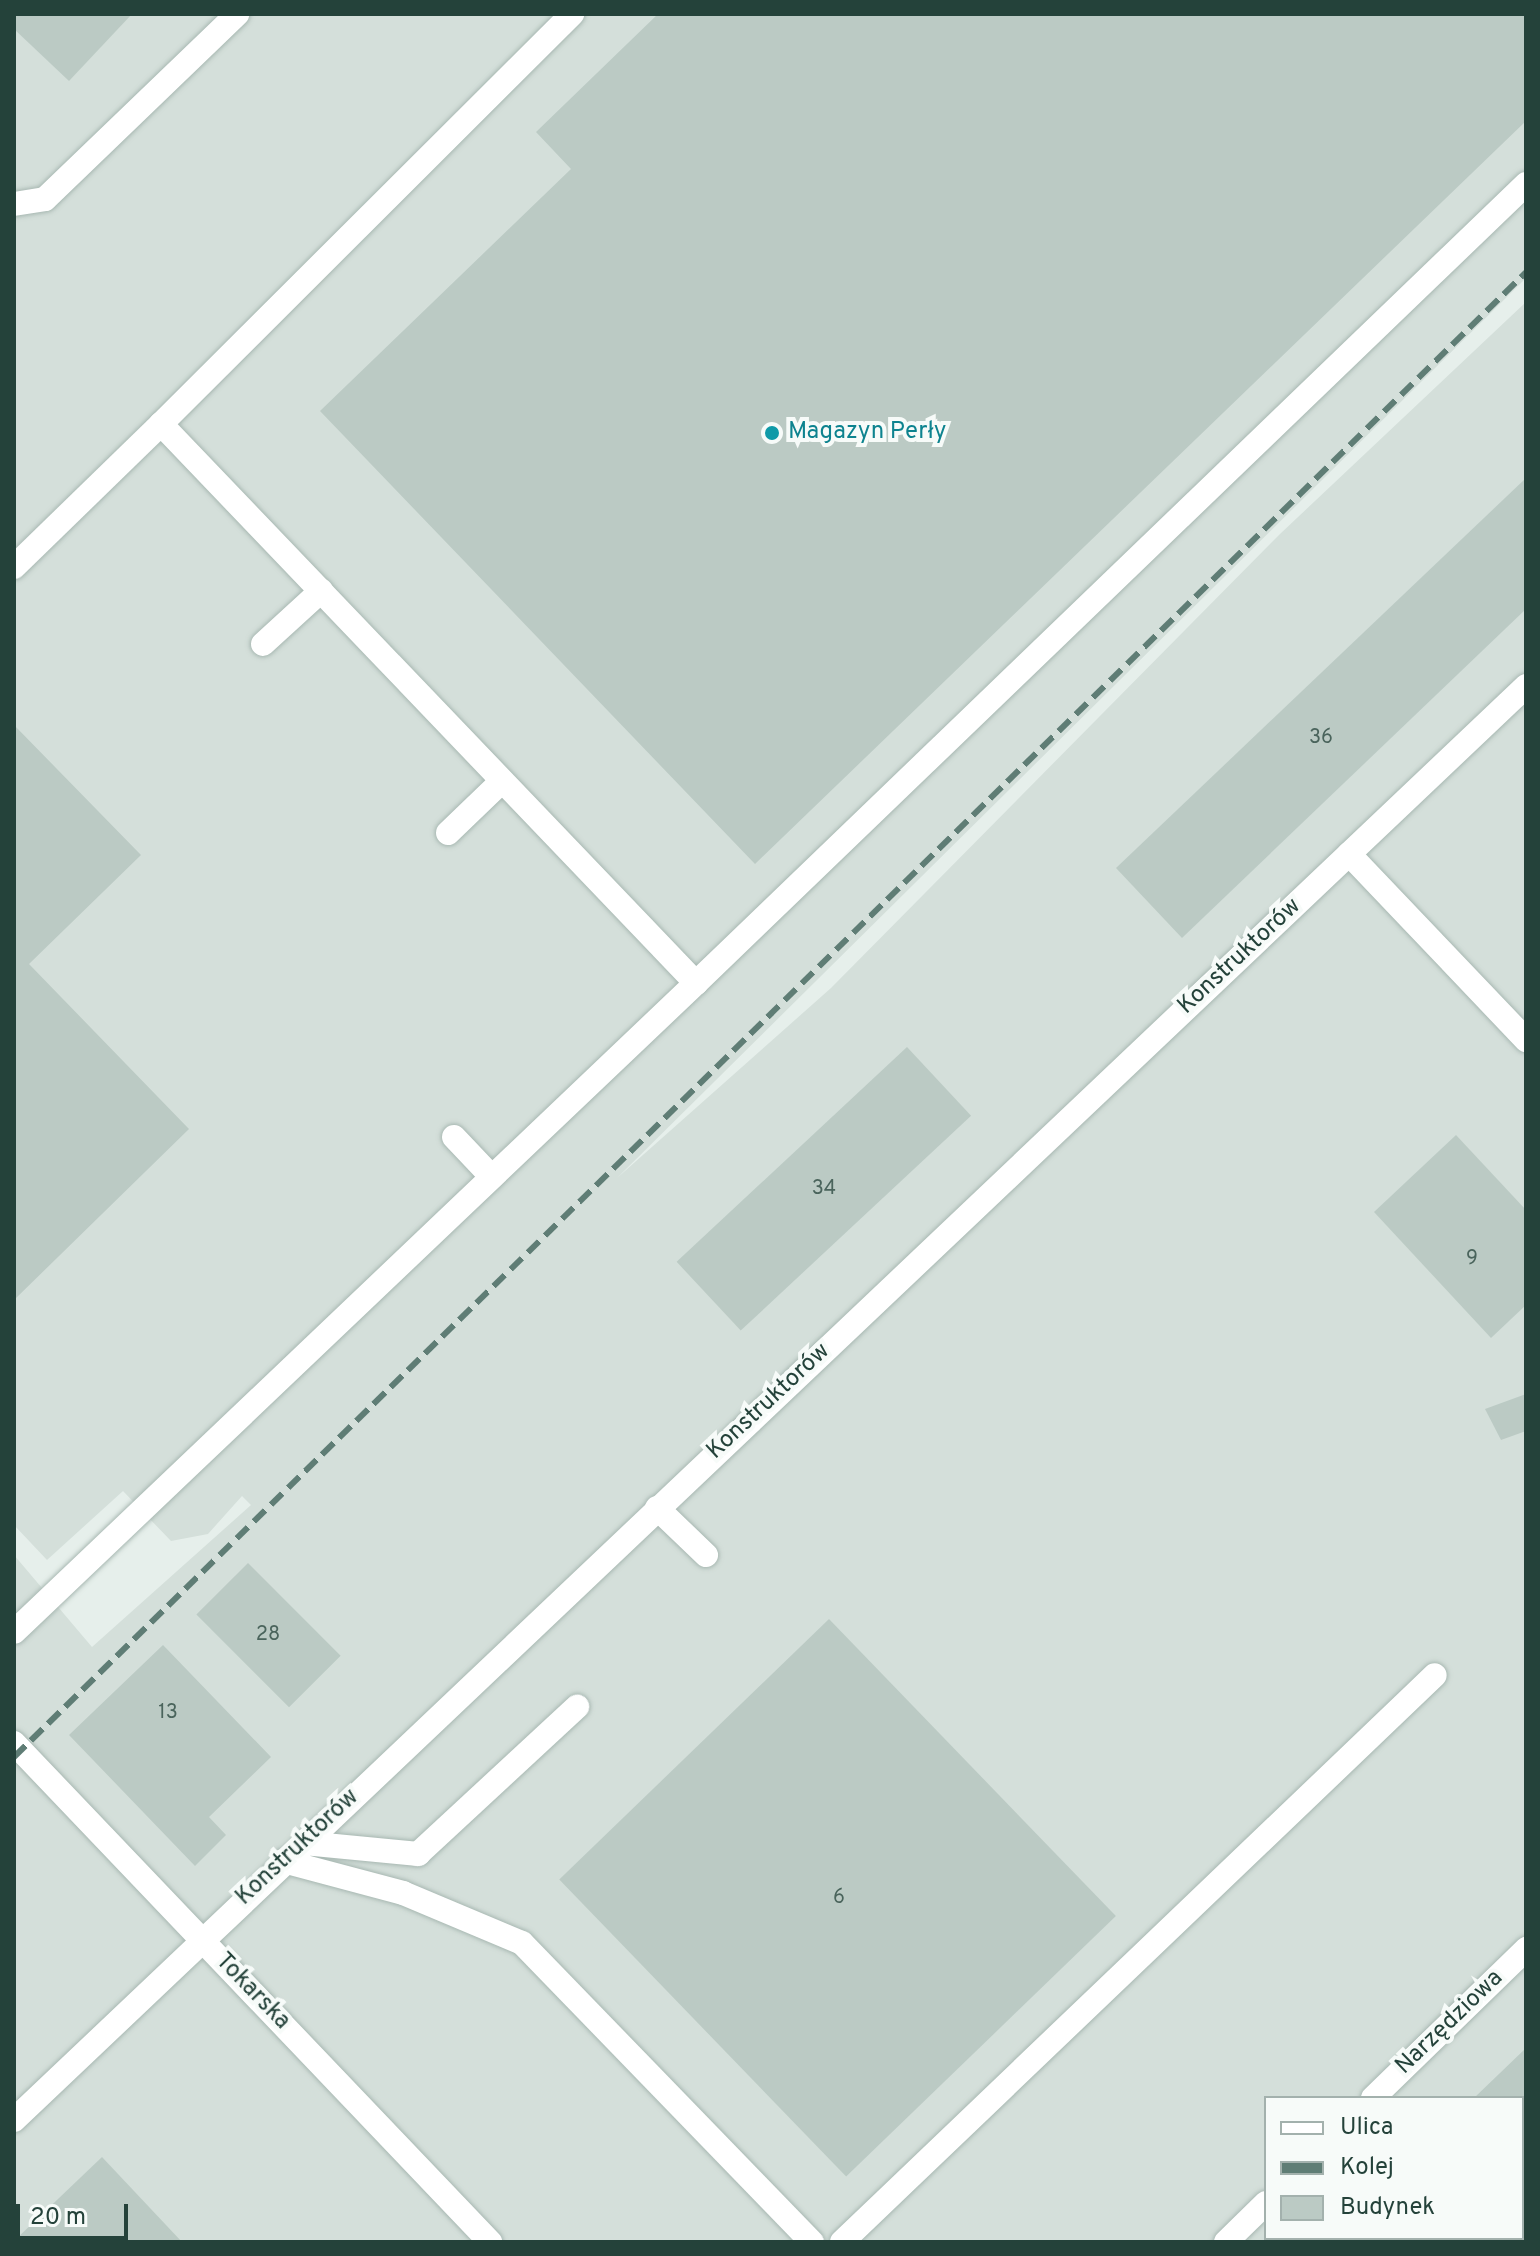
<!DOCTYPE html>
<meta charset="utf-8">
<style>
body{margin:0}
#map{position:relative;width:1540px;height:2256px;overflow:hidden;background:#e6efeb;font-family:Overpass,sans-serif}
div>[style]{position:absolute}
.built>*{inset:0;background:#d4dfda}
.building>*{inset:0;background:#bbcac4;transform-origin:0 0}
.roads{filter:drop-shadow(0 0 2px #a8b8b2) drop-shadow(0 0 2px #a8b8b2)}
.minor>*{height:24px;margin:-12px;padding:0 12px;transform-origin:12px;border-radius:12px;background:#fff}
.rail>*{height:6px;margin-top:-3px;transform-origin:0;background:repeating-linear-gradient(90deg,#5f7d75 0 16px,transparent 0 24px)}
.dots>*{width:22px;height:22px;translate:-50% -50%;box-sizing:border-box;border:4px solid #f7fbf9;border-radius:50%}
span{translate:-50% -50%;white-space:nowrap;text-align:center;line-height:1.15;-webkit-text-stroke:8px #f7fbf9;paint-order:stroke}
.number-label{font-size:20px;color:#4a645c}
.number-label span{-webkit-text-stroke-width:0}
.culture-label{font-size:24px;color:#0d838f}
.left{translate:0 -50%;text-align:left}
.street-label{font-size:24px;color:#24423a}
.frame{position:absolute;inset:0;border:16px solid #24423a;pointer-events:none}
.legend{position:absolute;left:1264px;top:2096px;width:260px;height:144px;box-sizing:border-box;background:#f7fbf9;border:2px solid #a3b1ad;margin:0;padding:10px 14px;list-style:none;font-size:24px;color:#24423a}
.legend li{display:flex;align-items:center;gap:16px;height:40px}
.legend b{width:40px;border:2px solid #a3b1ad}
.scale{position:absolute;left:16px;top:2204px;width:112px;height:36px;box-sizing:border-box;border:4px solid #24423a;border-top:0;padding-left:10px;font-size:24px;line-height:28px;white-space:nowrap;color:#24423a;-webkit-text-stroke:6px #f7fbf9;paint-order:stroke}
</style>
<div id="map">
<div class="built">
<i style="clip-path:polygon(evenodd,14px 14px,1526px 14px,1526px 278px,617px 1178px,831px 988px,1280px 534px,1526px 302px,1526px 2242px,14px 2242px,14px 1555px,92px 1647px,251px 1505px,242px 1496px,208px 1534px,171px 1541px,123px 1491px,47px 1560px,14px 1525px,14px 14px,1266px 2098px,1522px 2098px,1522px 2238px,1266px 2238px,1266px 2098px)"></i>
</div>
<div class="building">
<i style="clip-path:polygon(14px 14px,132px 14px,69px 81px,14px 29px)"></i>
<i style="clip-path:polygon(658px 14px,1526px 14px,1526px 121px,755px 864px,320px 411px,571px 169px,536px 132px)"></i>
<i style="clip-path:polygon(1526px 478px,1526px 609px,1182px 938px,1116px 868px)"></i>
<i style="clip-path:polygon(14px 725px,141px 855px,29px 964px,189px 1129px,14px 1300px)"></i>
<i style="left:907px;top:1047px;width:94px;height:315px;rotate:47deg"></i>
<i style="clip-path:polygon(1456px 1135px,1526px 1210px,1526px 1305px,1491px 1338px,1374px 1212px)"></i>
<i style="clip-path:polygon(1526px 1394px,1526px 1431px,1501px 1440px,1485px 1409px)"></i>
<i style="left:248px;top:1563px;width:131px;height:73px;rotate:45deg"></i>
<i style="left:829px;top:1619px;width:413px;height:375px;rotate:46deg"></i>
<i style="clip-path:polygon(163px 1645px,271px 1757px,209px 1817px,226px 1835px,195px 1866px,69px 1735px)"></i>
<i style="clip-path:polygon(1526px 2048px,1526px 2242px,1324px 2242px,1522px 2238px,1522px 2098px,1474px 2098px)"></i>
<i style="clip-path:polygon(102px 2157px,182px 2242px,14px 2242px,14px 2241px)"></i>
</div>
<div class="roads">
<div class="minor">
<i style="left:14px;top:204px;width:31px;rotate:-9deg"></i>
<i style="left:45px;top:199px;width:267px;rotate:-43.9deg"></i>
<i style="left:161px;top:424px;width:581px;rotate:-44.93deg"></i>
<i style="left:14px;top:567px;width:205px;rotate:-44.2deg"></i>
<i style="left:161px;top:424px;width:774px;rotate:46.26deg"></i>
<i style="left:696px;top:983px;width:941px;rotate:136.42deg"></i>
<i style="left:263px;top:644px;width:79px;rotate:-42.4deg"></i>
<i style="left:448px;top:833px;width:75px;rotate:-43.9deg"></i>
<i style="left:1349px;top:854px;width:257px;rotate:46.4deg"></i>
<i style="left:696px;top:983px;width:1152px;rotate:-43.91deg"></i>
<i style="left:454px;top:1137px;width:55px;rotate:46.5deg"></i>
<i style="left:657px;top:1508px;width:68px;rotate:43.8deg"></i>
<i style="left:14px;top:1743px;width:690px;rotate:46.35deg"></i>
<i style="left:304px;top:1843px;width:115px;rotate:5.5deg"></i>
<i style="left:418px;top:1854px;width:217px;rotate:-42.8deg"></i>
<i style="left:283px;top:1861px;width:124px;rotate:14.9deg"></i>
<i style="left:403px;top:1893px;width:129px;rotate:22.8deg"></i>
<i style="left:522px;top:1943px;width:417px;rotate:45.9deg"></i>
<i style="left:1373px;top:2098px;width:214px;rotate:-44.2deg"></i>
<i style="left:14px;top:2120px;width:2084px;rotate:-43.48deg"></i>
<i style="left:842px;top:2242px;width:820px;rotate:-43.72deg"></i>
<i style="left:1226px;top:2242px;width:56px;rotate:-44.3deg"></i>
</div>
</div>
<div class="rail">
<i style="left:14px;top:1757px;width:2119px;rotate:-44.48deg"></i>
</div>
<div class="dots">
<i style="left:772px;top:433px;background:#0f9aa8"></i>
</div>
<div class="number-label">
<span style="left:1321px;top:738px">36</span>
<span style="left:824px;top:1189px">34</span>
<span style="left:1472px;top:1259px">9</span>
<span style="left:268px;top:1635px">28</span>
<span style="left:168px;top:1713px">13</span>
<span style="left:839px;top:1898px">6</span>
</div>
<div class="culture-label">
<span class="left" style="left:788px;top:433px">Magazyn Perły</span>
</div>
<div class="street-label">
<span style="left:1240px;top:957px;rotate:-43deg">Konstruktorów</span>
<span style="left:769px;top:1402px;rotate:-43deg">Konstruktorów</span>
<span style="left:298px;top:1848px;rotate:-43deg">Konstruktorów</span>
<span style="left:252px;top:1992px;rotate:46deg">Tokarska</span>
<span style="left:1450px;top:2023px;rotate:-44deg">Narzędziowa</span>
</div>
<div class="frame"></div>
<ul class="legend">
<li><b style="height:10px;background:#fff"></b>Ulica</li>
<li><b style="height:10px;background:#5f7d75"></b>Kolej</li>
<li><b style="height:22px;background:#bbcac4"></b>Budynek</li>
</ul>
<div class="scale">20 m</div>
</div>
